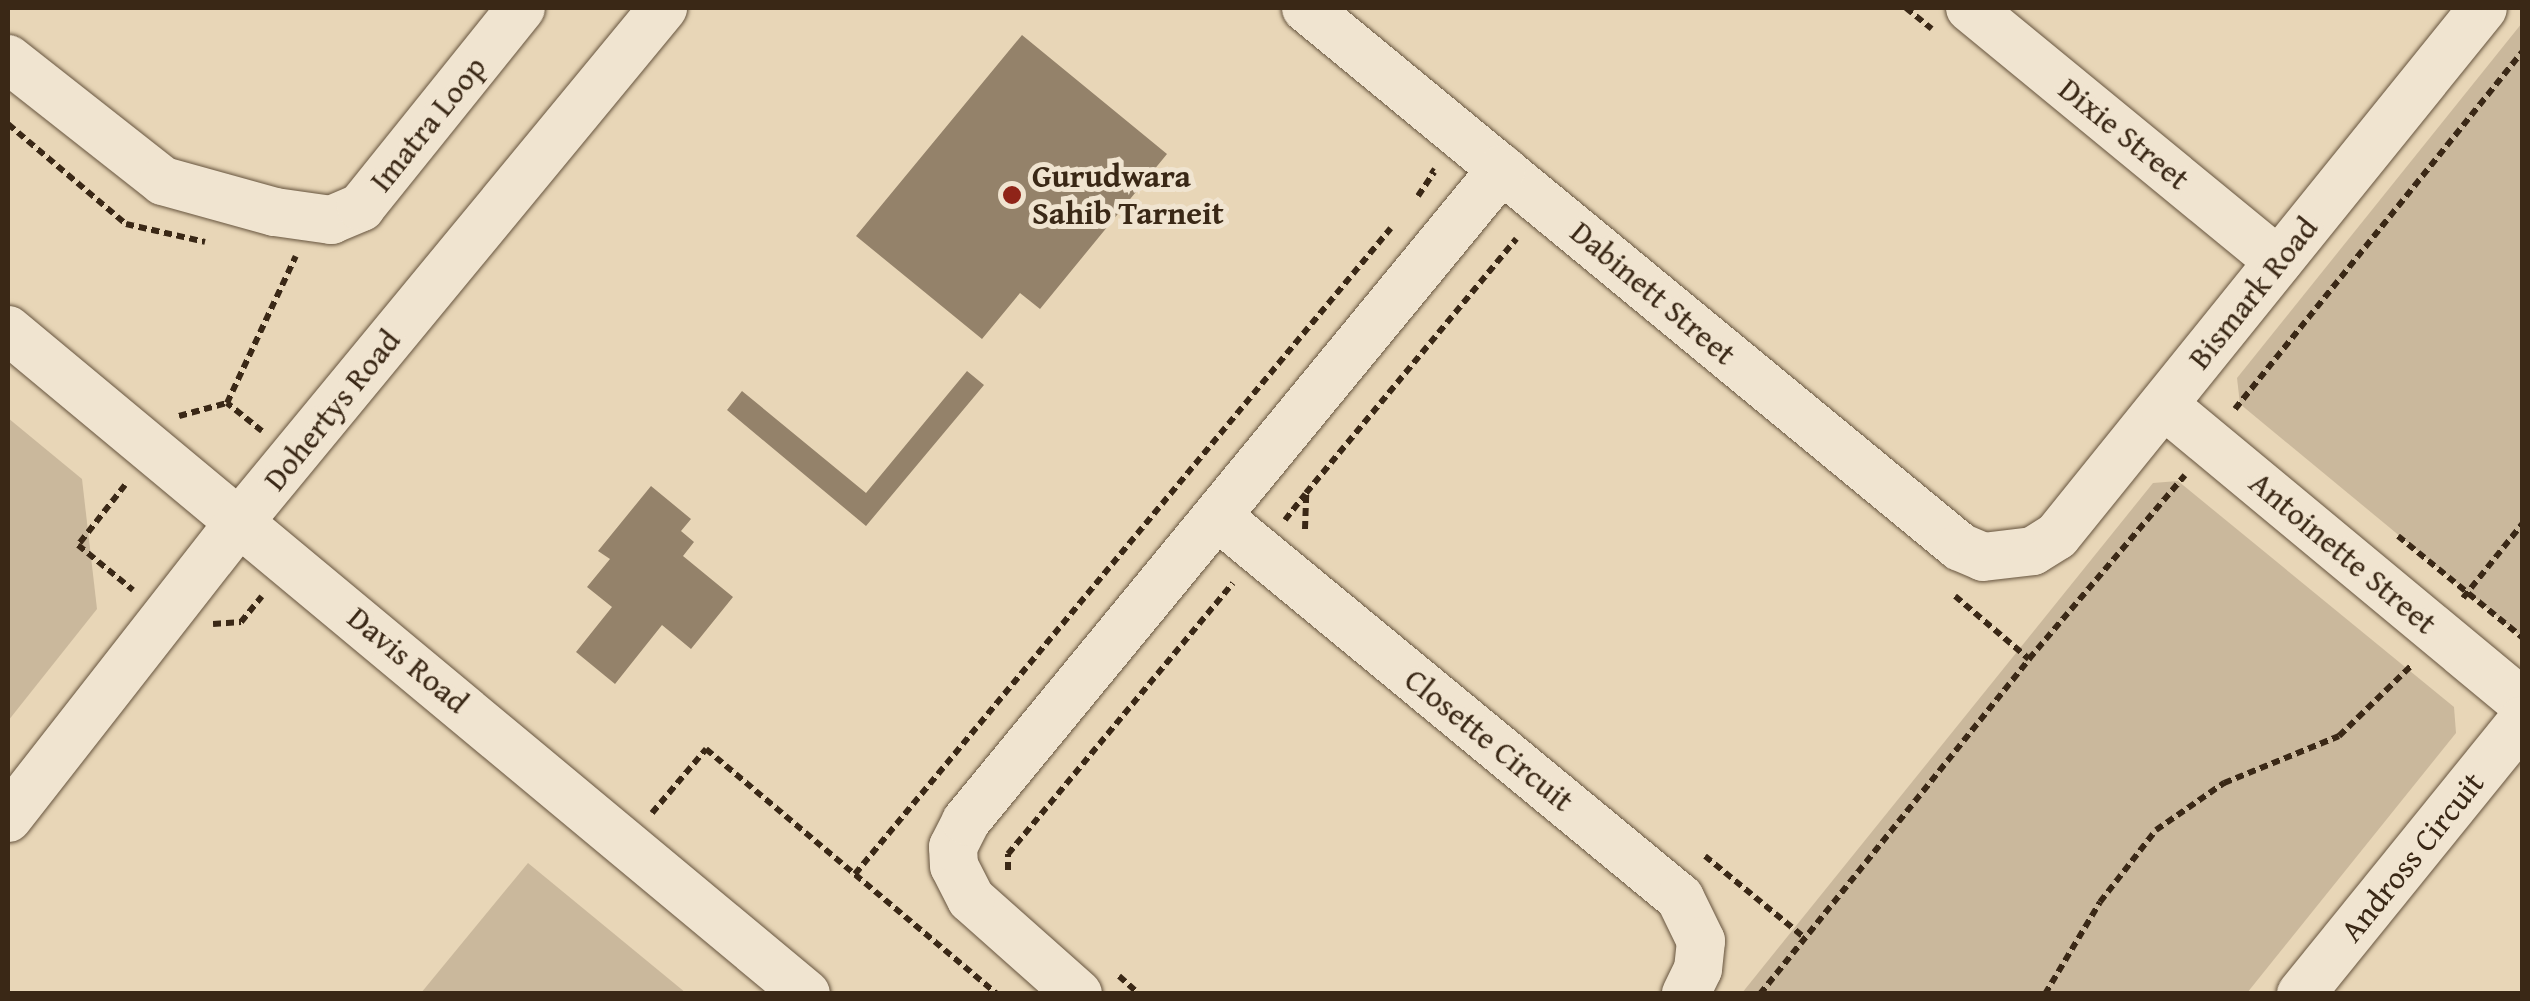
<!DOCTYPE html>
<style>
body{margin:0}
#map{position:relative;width:2530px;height:1001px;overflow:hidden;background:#e8d6b7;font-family:"Gentium Book Plus",serif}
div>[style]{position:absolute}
.green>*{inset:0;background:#cab89c}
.building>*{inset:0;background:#94826a}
.path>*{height:6px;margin-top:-3px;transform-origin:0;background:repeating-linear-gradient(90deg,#3a2816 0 8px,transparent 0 13px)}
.roads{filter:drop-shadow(0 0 2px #66543e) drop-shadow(0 0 2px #66543e)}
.minor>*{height:48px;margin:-24px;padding:0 24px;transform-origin:24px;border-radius:24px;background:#f0e4d0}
.dots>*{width:28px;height:28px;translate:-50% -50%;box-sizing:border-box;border:5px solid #f0e4d0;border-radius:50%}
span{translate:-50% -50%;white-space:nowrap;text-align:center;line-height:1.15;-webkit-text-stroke:10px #f0e4d0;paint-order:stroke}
.street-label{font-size:32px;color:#3a2816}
.poi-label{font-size:32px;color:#3a2816;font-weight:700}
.left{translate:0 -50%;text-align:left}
.frame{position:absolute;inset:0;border:10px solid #3a2816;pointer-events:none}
</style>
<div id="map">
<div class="green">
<i style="clip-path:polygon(2522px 23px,2522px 637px,2240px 404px,2237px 378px)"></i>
<i style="clip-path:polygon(8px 418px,82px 479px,97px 609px,8px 721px)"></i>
<i style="clip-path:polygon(2178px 481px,2454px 707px,2456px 733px,2247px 993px,1742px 993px,2153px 483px)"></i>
<i style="clip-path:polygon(528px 863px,686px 993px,421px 993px)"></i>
</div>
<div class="building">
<i style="clip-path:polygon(1022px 35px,1167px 154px,1040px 309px,1020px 293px,982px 339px,856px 236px)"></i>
<i style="clip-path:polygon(967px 371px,984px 385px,866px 526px,727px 410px,742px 391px,866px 493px)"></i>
<i style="clip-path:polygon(651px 486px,691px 519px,681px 531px,694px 542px,683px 556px,733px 597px,691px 649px,662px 625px,615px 684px,576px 652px,612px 607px,587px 587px,610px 559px,598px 551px)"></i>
</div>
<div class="path">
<i style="left:1906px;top:8px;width:33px;rotate:39deg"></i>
<i style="left:8px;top:124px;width:155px;rotate:40.3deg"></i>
<i style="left:126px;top:224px;width:81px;rotate:12.8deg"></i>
<i style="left:1418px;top:196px;width:29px;rotate:-56deg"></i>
<i style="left:1434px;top:172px;width:4px;rotate:-146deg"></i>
<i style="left:2235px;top:409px;width:458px;rotate:-51.2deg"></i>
<i style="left:179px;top:416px;width:50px;rotate:-15.2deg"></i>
<i style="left:262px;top:431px;width:45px;rotate:-141.3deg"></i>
<i style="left:227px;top:403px;width:162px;rotate:-64.9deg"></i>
<i style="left:125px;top:485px;width:76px;rotate:128.1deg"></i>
<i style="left:78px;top:545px;width:71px;rotate:39.3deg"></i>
<i style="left:1285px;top:520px;width:33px;rotate:-52deg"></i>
<i style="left:1305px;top:529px;width:36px;rotate:-88deg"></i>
<i style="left:1306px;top:493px;width:330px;rotate:-50.4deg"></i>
<i style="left:2398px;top:536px;width:160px;rotate:39.2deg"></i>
<i style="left:1955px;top:596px;width:97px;rotate:40.4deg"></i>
<i style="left:2463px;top:598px;width:95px;rotate:-51.4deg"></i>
<i style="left:213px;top:624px;width:28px;rotate:-4deg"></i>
<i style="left:241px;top:622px;width:33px;rotate:-51deg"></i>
<i style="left:652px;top:813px;width:84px;rotate:-49.8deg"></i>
<i style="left:706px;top:749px;width:380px;rotate:40.1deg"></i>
<i style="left:1705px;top:856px;width:129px;rotate:39.4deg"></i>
<i style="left:1008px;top:870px;width:16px;rotate:-90deg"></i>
<i style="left:1008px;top:854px;width:352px;rotate:-50.3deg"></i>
<i style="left:855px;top:874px;width:839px;rotate:-50.32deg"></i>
<i style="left:1119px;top:976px;width:27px;rotate:42deg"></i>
<i style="left:1760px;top:994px;width:430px;rotate:-51.2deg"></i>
<i style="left:2029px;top:659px;width:241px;rotate:-49.7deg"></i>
<i style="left:2045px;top:994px;width:107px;rotate:-59.1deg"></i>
<i style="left:2100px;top:902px;width:91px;rotate:-52.1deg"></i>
<i style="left:2156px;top:830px;width:83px;rotate:-34.7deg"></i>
<i style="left:2224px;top:783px;width:124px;rotate:-22.2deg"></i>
<i style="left:2339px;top:736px;width:103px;rotate:-44.2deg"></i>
</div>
<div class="roads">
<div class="minor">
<i style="left:1306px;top:8px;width:847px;rotate:39.49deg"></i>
<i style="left:1960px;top:547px;width:25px;rotate:23deg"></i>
<i style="left:1983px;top:557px;width:50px;rotate:-6.8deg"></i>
<i style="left:2033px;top:551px;width:28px;rotate:-32deg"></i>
<i style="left:2057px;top:536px;width:678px;rotate:-51.1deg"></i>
<i style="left:1970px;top:8px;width:399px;rotate:39.4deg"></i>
<i style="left:8px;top:59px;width:197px;rotate:38.2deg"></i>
<i style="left:163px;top:181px;width:116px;rotate:15.5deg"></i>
<i style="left:275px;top:212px;width:57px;rotate:8.1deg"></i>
<i style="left:331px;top:220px;width:33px;rotate:-23deg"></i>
<i style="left:361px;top:207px;width:255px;rotate:-51.2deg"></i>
<i style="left:8px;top:330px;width:1038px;rotate:39.76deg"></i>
<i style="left:2164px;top:405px;width:465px;rotate:39.7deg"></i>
<i style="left:1217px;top:516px;width:600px;rotate:39.52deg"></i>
<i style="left:1680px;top:898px;width:48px;rotate:64deg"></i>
<i style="left:1701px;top:941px;width:28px;rotate:96deg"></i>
<i style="left:1698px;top:969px;width:28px;rotate:116deg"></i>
<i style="left:8px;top:818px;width:377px;rotate:-52deg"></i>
<i style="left:240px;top:521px;width:665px;rotate:-50.49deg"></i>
<i style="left:1078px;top:994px;width:143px;rotate:-138.4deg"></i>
<i style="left:971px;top:899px;width:37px;rotate:-117deg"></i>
<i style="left:954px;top:866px;width:19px;rotate:-93deg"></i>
<i style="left:953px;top:847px;width:29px;rotate:-63deg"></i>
<i style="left:966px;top:821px;width:844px;rotate:-50.58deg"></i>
<i style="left:2301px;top:994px;width:351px;rotate:-51deg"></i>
</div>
</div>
<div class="dots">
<i style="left:1012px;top:195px;background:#8f2418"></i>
</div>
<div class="street-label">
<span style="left:428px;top:124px;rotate:-51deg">Imatra Loop</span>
<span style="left:2124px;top:134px;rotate:39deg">Dixie Street</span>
<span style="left:1653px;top:293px;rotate:40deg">Dabinett Street</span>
<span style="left:2253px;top:293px;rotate:-51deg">Bismark Road</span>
<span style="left:332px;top:410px;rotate:-51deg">Dohertys Road</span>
<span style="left:2343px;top:553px;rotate:40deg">Antoinette Street</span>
<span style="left:408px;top:660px;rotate:40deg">Davis Road</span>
<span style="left:1489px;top:740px;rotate:39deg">Closette Circuit</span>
<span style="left:2412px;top:857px;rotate:-51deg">Andross Circuit</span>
</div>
<div class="poi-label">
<span class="left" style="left:1032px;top:195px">Gurudwara<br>Sahib Tarneit</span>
</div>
<div class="frame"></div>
</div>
